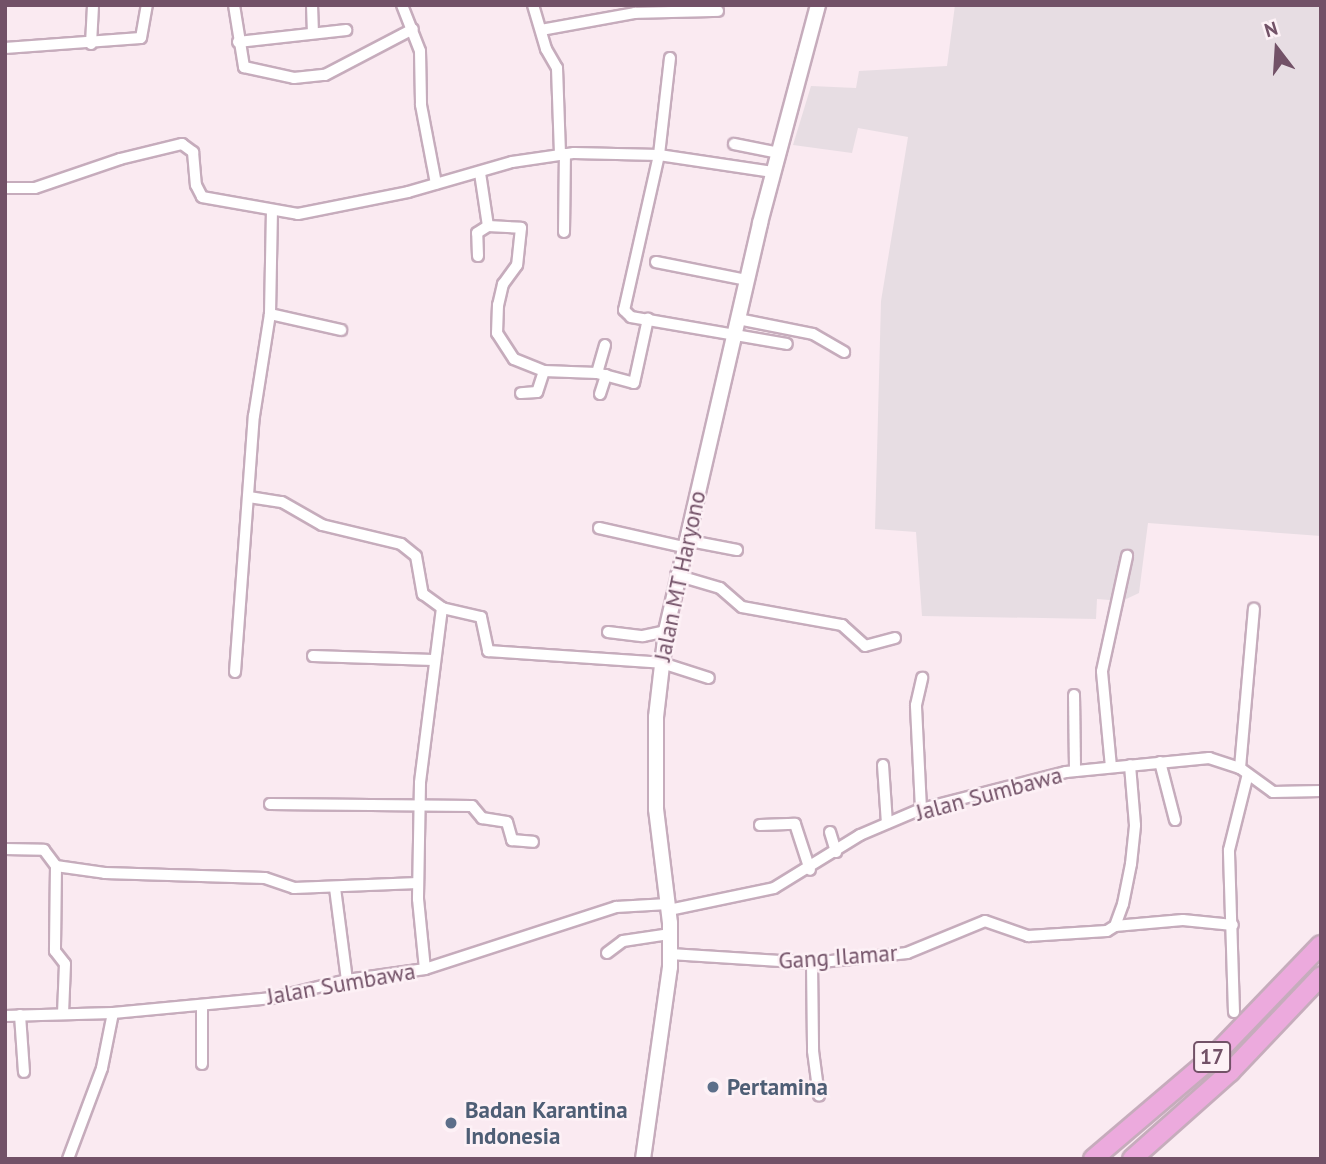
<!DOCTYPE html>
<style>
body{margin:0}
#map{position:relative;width:1326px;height:1164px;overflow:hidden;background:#faeaf1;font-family:"PT Sans",sans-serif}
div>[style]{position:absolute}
.industrial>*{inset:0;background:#e7dde3}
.roads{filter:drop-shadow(2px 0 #c6acbc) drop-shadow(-2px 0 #c6acbc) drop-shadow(0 2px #c6acbc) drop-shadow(0 -2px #c6acbc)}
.minor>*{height:10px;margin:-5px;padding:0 5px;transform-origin:5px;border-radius:5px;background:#fff}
.secondary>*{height:14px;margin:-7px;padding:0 7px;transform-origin:7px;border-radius:7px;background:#fff}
.motorway>*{height:18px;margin:-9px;padding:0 9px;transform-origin:9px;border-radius:9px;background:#ecaadd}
.dots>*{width:19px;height:19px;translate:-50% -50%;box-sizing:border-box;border:4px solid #fdf1f6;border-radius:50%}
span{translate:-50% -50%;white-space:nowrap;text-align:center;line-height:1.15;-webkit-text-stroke:5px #fdf1f6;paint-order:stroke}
.shield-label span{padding:2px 5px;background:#fdf1f6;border:2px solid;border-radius:5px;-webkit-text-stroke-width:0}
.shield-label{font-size:21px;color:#725167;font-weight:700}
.street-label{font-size:23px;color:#725167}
.service-label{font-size:23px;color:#4e5e75;font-weight:700}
.left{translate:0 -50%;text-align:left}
.frame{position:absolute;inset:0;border:7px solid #725167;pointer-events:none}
.north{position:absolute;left:1242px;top:14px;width:70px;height:70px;-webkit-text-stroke:5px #fdf1f6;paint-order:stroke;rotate:343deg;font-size:19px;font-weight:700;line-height:28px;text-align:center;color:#725167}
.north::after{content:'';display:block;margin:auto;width:24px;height:32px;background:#725167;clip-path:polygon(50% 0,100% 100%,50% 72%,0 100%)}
</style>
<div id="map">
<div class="industrial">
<i style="clip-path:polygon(955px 5px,1321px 5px,1321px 536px,1148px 523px,1139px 593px,1122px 601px,1097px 599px,1096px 619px,922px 616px,916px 532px,875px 529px,881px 301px,908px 137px,858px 128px,852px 153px,793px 145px,811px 86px,856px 88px,859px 71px,947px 66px)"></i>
</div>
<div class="roads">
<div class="minor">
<i style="left:234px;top:5px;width:63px;rotate:80.8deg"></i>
<i style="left:244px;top:67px;width:51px;rotate:12.4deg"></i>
<i style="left:294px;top:78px;width:31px;rotate:-6deg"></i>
<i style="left:325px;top:75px;width:99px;rotate:-27.6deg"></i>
<i style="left:312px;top:5px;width:28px;rotate:88deg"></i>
<i style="left:402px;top:5px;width:49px;rotate:68.6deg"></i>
<i style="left:420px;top:51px;width:54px;rotate:88.9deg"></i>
<i style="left:421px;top:105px;width:80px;rotate:79.2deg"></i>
<i style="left:533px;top:5px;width:46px;rotate:73.5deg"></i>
<i style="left:546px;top:49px;width:22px;rotate:60deg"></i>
<i style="left:557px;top:68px;width:87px;rotate:88deg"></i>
<i style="left:541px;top:30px;width:96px;rotate:-10.3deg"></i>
<i style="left:635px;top:13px;width:83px;rotate:-1.4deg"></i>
<i style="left:238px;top:42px;width:109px;rotate:-6.3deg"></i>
<i style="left:91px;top:44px;width:39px;rotate:-87deg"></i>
<i style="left:5px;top:48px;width:136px;rotate:-4.2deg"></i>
<i style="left:141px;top:38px;width:34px;rotate:-80deg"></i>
<i style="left:670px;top:58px;width:98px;rotate:96.5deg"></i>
<i style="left:659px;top:155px;width:159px;rotate:102.7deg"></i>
<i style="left:624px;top:310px;width:10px;rotate:45deg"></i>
<i style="left:631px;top:317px;width:158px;rotate:9.8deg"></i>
<i style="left:734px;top:144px;width:46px;rotate:11.3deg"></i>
<i style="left:5px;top:188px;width:30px"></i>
<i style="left:35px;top:188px;width:90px;rotate:-18.8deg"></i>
<i style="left:120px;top:159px;width:64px;rotate:-13.6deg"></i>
<i style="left:182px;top:144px;width:14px;rotate:36deg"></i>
<i style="left:193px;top:152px;width:33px;rotate:85deg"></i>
<i style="left:196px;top:185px;width:13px;rotate:63deg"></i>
<i style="left:202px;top:197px;width:97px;rotate:10deg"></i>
<i style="left:298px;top:214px;width:112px;rotate:-11.3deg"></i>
<i style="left:408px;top:192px;width:108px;rotate:-16.1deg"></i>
<i style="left:512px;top:162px;width:63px;rotate:-8.3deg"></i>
<i style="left:574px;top:153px;width:85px;rotate:1.3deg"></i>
<i style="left:659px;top:155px;width:115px;rotate:8.5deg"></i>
<i style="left:488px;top:226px;width:33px;rotate:3deg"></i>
<i style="left:521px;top:228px;width:37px;rotate:96deg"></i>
<i style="left:517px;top:265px;width:24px;rotate:126deg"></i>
<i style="left:503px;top:284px;width:22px;rotate:103deg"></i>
<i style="left:498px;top:305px;width:28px;rotate:92deg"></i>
<i style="left:497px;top:333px;width:31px;rotate:57deg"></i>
<i style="left:514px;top:359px;width:32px;rotate:22deg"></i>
<i style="left:544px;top:371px;width:22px;rotate:108deg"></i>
<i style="left:537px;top:392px;width:16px;rotate:176deg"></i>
<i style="left:564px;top:232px;width:78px;rotate:-89.3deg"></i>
<i style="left:478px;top:256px;width:23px;rotate:-92deg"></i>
<i style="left:477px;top:233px;width:13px;rotate:-32deg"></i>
<i style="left:488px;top:226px;width:54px;rotate:-98.6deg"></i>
<i style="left:656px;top:262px;width:93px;rotate:11.2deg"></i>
<i style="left:270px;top:314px;width:73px;rotate:12.7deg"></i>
<i style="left:738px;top:319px;width:76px;rotate:11.3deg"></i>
<i style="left:813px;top:334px;width:36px;rotate:30deg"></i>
<i style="left:544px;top:371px;width:53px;rotate:2.2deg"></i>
<i style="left:597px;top:373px;width:38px;rotate:15deg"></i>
<i style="left:634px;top:383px;width:66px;rotate:-77.7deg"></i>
<i style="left:597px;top:373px;width:29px;rotate:-74deg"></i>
<i style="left:600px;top:394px;width:20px;rotate:-72deg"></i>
<i style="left:249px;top:497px;width:33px;rotate:9deg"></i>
<i style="left:282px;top:502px;width:46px;rotate:29.9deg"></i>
<i style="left:322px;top:525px;width:81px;rotate:13.5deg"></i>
<i style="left:401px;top:544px;width:19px;rotate:39deg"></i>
<i style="left:416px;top:556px;width:39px;rotate:80deg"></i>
<i style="left:423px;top:594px;width:24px;rotate:36deg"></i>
<i style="left:442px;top:608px;width:176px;rotate:97.2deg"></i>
<i style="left:420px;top:783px;width:116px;rotate:91deg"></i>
<i style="left:418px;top:899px;width:70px;rotate:84.3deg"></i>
<i style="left:599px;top:528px;width:86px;rotate:12.7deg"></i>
<i style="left:685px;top:540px;width:53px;rotate:10.9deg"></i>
<i style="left:676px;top:575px;width:46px;rotate:16.5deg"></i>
<i style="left:720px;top:588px;width:29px;rotate:41deg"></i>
<i style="left:742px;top:607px;width:102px;rotate:10.2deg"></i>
<i style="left:842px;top:625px;width:31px;rotate:42deg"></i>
<i style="left:865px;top:646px;width:31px;rotate:-15deg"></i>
<i style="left:442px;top:608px;width:40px;rotate:13deg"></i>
<i style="left:481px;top:617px;width:35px;rotate:78deg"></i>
<i style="left:488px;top:651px;width:174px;rotate:3.9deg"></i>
<i style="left:662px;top:663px;width:49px;rotate:17.7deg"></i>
<i style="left:608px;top:632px;width:35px;rotate:7deg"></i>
<i style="left:643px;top:636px;width:24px;rotate:-12deg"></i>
<i style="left:313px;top:656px;width:120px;rotate:1.9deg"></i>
<i style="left:235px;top:672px;width:257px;rotate:-85.8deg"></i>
<i style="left:254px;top:416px;width:103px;rotate:-81.1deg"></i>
<i style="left:270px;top:314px;width:103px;rotate:-88.9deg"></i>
<i style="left:1074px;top:695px;width:76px;rotate:89.2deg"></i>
<i style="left:1160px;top:762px;width:60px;rotate:75.5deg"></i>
<i style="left:883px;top:765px;width:58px;rotate:86.1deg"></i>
<i style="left:1111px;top:767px;width:96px;rotate:-95.4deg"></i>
<i style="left:1102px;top:671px;width:118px;rotate:-77.7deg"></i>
<i style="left:1240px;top:768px;width:160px;rotate:-85deg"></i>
<i style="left:270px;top:804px;width:202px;rotate:0.6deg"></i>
<i style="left:472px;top:806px;width:16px;rotate:50deg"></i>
<i style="left:482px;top:818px;width:25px;rotate:9deg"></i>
<i style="left:507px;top:822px;width:19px;rotate:74deg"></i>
<i style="left:512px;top:840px;width:21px;rotate:5deg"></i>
<i style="left:921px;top:809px;width:104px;rotate:-92.8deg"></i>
<i style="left:916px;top:705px;width:28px;rotate:-77deg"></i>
<i style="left:760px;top:825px;width:35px;rotate:-2deg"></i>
<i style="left:795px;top:824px;width:48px;rotate:71.9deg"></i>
<i style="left:830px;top:832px;width:21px;rotate:73deg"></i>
<i style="left:5px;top:849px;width:39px;rotate:1deg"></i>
<i style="left:44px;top:850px;width:20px;rotate:53deg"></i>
<i style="left:56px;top:866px;width:49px;rotate:8.1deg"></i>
<i style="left:105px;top:873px;width:160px;rotate:1.8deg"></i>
<i style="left:265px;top:878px;width:31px;rotate:19deg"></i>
<i style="left:294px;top:888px;width:124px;rotate:-2.3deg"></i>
<i style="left:56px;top:866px;width:85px;rotate:90.7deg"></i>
<i style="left:55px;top:951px;width:16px;rotate:52deg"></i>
<i style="left:65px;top:964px;width:49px;rotate:92.3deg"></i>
<i style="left:335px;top:888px;width:93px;rotate:82.6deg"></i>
<i style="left:669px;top:910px;width:107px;rotate:-11.8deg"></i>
<i style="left:774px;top:888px;width:101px;rotate:-31.6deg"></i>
<i style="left:860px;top:835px;width:66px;rotate:-23.1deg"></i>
<i style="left:921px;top:809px;width:150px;rotate:-14.3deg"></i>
<i style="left:1066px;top:772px;width:144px;rotate:-5.6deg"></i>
<i style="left:1209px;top:758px;width:33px;rotate:18deg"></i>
<i style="left:1240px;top:768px;width:41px;rotate:36deg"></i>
<i style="left:1273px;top:792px;width:48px;rotate:-1.2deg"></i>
<i style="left:1115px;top:926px;width:68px;rotate:-5deg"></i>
<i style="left:1183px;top:920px;width:50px;rotate:5.7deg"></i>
<i style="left:607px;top:953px;width:20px;rotate:-37deg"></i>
<i style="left:623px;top:941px;width:48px;rotate:-8.5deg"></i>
<i style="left:670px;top:954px;width:142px;rotate:3.6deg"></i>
<i style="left:812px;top:963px;width:96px;rotate:-6deg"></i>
<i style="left:907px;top:953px;width:84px;rotate:-22.3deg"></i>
<i style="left:985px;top:921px;width:46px;rotate:19.2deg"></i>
<i style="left:1028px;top:936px;width:79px;rotate:-3.6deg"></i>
<i style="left:1107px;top:931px;width:9px;rotate:-32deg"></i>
<i style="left:1115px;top:926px;width:23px;rotate:-70deg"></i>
<i style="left:1123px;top:904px;width:41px;rotate:-78.7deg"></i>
<i style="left:1131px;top:864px;width:39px;rotate:-84deg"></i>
<i style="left:1135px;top:825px;width:60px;rotate:-94.8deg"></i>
<i style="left:812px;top:963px;width:88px;rotate:89.3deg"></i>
<i style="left:813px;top:1051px;width:45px;rotate:82.4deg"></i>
<i style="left:1234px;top:1012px;width:162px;rotate:-91.8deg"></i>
<i style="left:1229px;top:850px;width:78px;rotate:-76deg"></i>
<i style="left:20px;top:1015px;width:57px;rotate:86deg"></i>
<i style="left:5px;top:1016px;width:108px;rotate:-1.6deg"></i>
<i style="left:113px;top:1013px;width:160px;rotate:-5.4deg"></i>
<i style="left:272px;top:998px;width:77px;rotate:-13.5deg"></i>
<i style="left:347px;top:980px;width:79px;rotate:-8deg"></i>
<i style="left:425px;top:969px;width:201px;rotate:-18deg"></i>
<i style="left:616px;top:907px;width:52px;rotate:-3.3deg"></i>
<i style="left:202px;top:1064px;width:58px;rotate:-90deg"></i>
<i style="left:68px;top:1159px;width:97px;rotate:-69.5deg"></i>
<i style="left:102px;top:1068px;width:56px;rotate:-78.7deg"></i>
</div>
<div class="secondary">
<i style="left:643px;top:1159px;width:194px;rotate:-82deg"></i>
<i style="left:670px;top:967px;width:44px;rotate:-90deg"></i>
<i style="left:670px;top:923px;width:115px;rotate:-97deg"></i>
<i style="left:656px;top:809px;width:92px;rotate:-90deg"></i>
<i style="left:656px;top:717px;width:87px;rotate:-83.4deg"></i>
<i style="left:666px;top:631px;width:419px;rotate:-77deg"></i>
<i style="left:760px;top:223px;width:226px;rotate:-75.1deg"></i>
</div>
<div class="motorway">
<i style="left:1093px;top:1159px;width:159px;rotate:-40.4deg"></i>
<i style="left:1214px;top:1056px;width:154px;rotate:-46.1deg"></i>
<i style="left:1132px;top:1159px;width:131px;rotate:-41.6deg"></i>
<i style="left:1230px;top:1072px;width:132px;rotate:-46.5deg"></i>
</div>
</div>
<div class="dots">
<i style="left:713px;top:1087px;background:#5c6f8a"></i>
<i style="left:451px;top:1123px;background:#5c6f8a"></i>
</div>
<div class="shield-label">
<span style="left:1212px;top:1057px">17</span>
</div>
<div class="street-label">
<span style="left:680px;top:576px;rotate:-78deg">Jalan MT Haryono</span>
<span style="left:989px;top:794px;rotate:-15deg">Jalan Sumbawa</span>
<span style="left:838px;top:957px;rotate:-4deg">Gang Ilamar</span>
<span style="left:341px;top:984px;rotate:-10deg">Jalan Sumbawa</span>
</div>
<div class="service-label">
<span class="left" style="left:727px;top:1087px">Pertamina</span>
<span class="left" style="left:465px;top:1123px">Badan Karantina<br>Indonesia</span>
</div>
<div class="frame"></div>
<div class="north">N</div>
</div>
